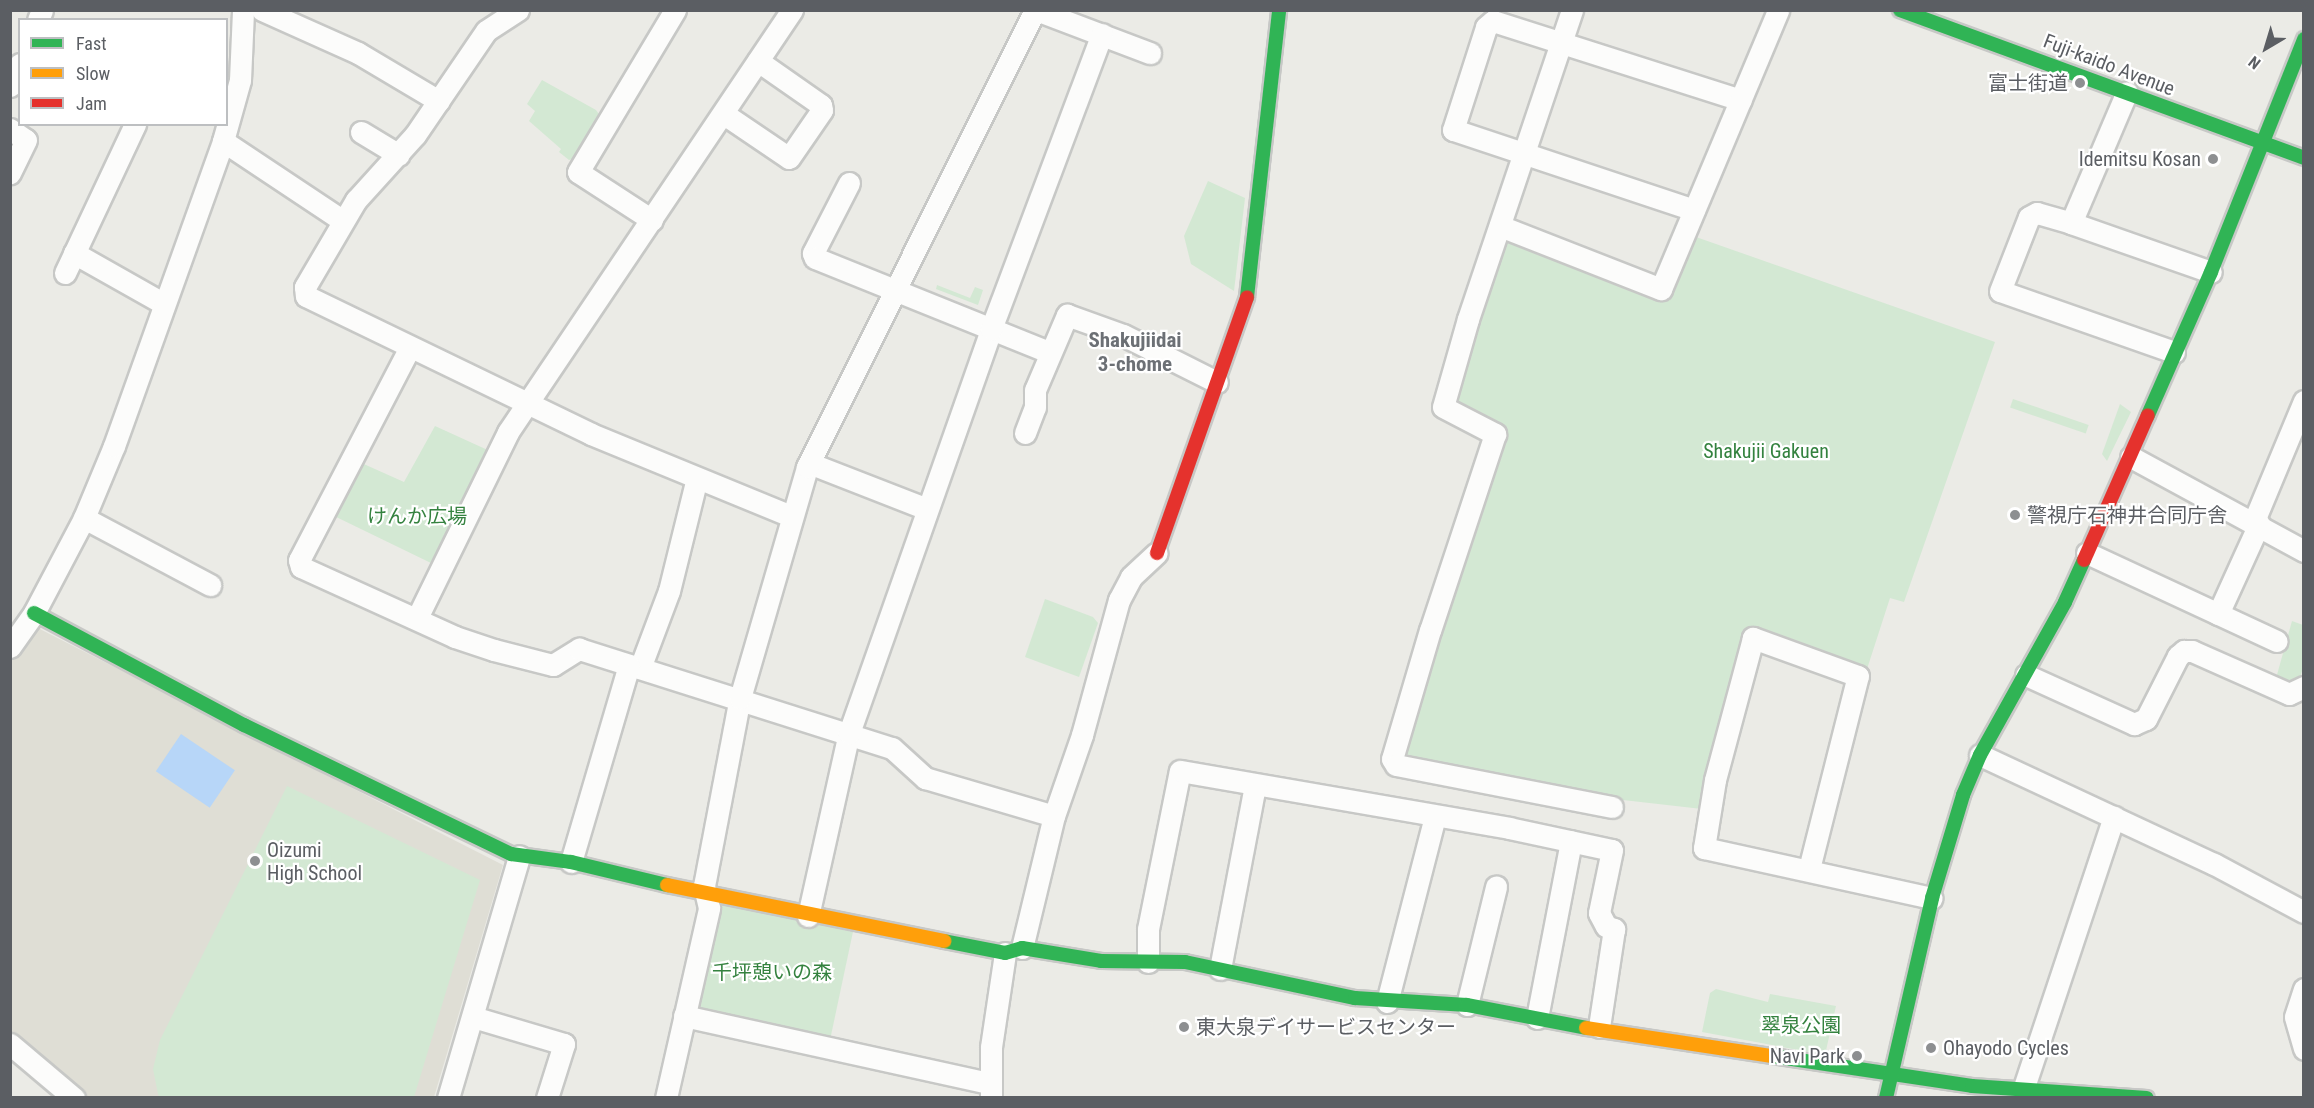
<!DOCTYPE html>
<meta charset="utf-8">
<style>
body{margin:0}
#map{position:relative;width:2314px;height:1108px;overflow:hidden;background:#ebebe6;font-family:"Roboto Condensed","Noto Sans JP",sans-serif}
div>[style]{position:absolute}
.education>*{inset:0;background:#dfded5}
.green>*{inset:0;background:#d3e8d3;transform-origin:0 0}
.water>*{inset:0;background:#b7d6f8;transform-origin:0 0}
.roads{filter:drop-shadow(2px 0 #c7c8c6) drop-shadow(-2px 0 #c7c8c6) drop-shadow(0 2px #c7c8c6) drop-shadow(0 -2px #c7c8c6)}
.street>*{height:21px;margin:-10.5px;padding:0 10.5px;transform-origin:10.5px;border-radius:10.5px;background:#fcfcfb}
.fast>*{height:14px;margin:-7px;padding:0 7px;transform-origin:7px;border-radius:7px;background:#30b455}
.slow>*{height:14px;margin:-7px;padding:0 7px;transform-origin:7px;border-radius:7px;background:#ff9f0a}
.jam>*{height:14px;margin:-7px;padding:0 7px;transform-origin:7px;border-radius:7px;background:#e5322d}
.dots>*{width:16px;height:16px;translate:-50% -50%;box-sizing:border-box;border:3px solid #fff;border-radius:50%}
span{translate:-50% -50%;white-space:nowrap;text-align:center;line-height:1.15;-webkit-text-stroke:4.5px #fff;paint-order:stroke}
.street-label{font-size:20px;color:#5b5e63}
.poi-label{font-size:20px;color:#5b5e63}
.right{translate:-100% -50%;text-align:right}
.left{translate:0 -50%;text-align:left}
.park-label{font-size:20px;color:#34823f}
.neighbourhood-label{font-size:21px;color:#6c7075;font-weight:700}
.frame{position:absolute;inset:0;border:12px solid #5b5e63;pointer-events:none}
.legend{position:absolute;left:18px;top:18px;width:210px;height:108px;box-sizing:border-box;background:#fff;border:2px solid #bdbfc1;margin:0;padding:8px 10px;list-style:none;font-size:18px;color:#5b5e63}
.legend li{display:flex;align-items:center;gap:12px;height:30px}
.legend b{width:30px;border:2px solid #bdbfc1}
.north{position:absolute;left:2236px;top:18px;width:60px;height:60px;-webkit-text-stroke:4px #fff;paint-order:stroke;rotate:218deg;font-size:16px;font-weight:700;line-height:24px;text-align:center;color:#5b5e63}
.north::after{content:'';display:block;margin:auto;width:21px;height:27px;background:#5b5e63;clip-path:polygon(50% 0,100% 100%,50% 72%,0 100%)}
</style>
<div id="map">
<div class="education">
<i style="clip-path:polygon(32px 625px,503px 865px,434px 1097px,84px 1097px,11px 1034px,11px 659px)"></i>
</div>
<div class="green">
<i style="clip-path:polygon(542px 80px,596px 110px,601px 117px,578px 157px,569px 160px,559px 152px,561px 149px,529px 121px,535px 111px,527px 104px)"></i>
<i style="clip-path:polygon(1208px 181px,1245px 198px,1234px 291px,1191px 264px,1184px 236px)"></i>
<i style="clip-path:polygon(1505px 235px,1670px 299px,1696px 237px,1995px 342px,1904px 602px,1890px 598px,1867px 669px,1745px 629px,1702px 809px,1623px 800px,1409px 760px,1402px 750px,1450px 589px,1506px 426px,1452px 403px)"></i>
<i style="clip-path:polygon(937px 285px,970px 298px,975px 287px,983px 290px,978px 305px,936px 289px)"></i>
<i style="left:2013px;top:399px;width:80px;height:9px;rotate:19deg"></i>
<i style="clip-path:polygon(2120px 404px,2131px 412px,2107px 461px,2102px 454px)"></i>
<i style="clip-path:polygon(435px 426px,492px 452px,433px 564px,330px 514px,357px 461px,404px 482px)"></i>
<i style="clip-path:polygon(1045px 599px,1093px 617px,1098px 623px,1079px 677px,1025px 657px)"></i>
<i style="clip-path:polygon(2292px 621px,2303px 625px,2303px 668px,2298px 684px,2275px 682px)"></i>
<i style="clip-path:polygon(287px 786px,480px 880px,414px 1097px,160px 1098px,158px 1094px,153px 1069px,160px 1040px)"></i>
<i style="left:716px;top:903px;width:140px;height:112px;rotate:12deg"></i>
<i style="clip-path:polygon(1716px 989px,1768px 1002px,1770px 994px,1836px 1006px,1825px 1055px,1702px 1032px,1710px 993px)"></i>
</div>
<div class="water">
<i style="left:181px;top:734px;width:65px;height:45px;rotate:34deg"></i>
</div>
<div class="roads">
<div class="street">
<i style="left:262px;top:10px;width:105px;rotate:24.1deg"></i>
<i style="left:358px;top:53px;width:94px;rotate:30.7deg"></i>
<i style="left:518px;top:10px;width:38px;rotate:147deg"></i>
<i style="left:486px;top:31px;width:126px;rotate:124.3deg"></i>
<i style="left:415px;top:135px;width:88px;rotate:132.2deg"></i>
<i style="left:356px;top:200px;width:101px;rotate:120.4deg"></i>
<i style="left:305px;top:287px;width:9px;rotate:84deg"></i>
<i style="left:306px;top:296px;width:317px;rotate:25.8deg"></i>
<i style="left:591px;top:434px;width:216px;rotate:22.3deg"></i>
<i style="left:1036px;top:10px;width:122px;rotate:20.7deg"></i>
<i style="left:1572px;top:10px;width:326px;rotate:108.6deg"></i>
<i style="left:1468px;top:319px;width:91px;rotate:105.9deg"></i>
<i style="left:1443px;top:407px;width:59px;rotate:27.4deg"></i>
<i style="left:1495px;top:434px;width:206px;rotate:108.3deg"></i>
<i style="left:1430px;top:630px;width:134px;rotate:106.4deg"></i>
<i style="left:1392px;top:759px;width:7px;rotate:56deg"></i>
<i style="left:1396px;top:765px;width:220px;rotate:11deg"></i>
<i style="left:38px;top:20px;width:11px;rotate:-68deg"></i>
<i style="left:10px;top:86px;width:24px;rotate:-66deg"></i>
<i style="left:724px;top:114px;width:78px;rotate:34.1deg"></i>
<i style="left:789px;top:158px;width:58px;rotate:-55.5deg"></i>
<i style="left:822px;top:110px;width:5px;rotate:-101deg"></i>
<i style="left:821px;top:105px;width:77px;rotate:-145.1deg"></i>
<i style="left:10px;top:129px;width:19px;rotate:35deg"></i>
<i style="left:26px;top:140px;width:37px;rotate:116deg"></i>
<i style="left:361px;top:132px;width:44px;rotate:31.2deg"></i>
<i style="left:223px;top:141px;width:143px;rotate:33.6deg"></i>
<i style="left:849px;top:183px;width:79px;rotate:117.2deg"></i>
<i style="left:813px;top:253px;width:5px;rotate:68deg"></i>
<i style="left:815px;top:258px;width:252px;rotate:21.9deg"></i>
<i style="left:1694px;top:210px;width:254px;rotate:-161.6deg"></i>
<i style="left:1453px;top:130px;width:108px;rotate:-72.2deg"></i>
<i style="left:1486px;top:27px;width:9px;rotate:-41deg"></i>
<i style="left:1493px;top:21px;width:260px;rotate:17.7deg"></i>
<i style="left:652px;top:220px;width:88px;rotate:-147deg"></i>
<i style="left:578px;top:172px;width:189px;rotate:-59.1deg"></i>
<i style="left:2071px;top:223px;width:142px;rotate:-66.9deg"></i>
<i style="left:1500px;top:226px;width:173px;rotate:21.4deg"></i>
<i style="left:1661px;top:289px;width:303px;rotate:-67.2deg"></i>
<i style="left:74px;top:253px;width:103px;rotate:29.5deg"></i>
<i style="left:65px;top:273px;width:165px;rotate:-64.8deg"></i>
<i style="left:409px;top:349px;width:238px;rotate:117.5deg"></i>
<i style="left:299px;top:560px;width:7px;rotate:74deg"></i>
<i style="left:301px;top:567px;width:169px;rotate:24.4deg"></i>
<i style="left:455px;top:637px;width:41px;rotate:18.4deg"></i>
<i style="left:494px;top:650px;width:61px;rotate:14.3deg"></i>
<i style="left:553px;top:665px;width:31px;rotate:-32deg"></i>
<i style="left:579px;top:649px;width:328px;rotate:17.6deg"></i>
<i style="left:892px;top:748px;width:45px;rotate:42.3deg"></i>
<i style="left:925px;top:778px;width:134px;rotate:16.4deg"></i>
<i style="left:2174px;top:352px;width:184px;rotate:-160.7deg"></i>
<i style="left:2000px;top:291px;width:79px;rotate:-68.6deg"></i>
<i style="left:2029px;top:217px;width:9px;rotate:-27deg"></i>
<i style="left:2037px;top:213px;width:35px;rotate:16deg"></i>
<i style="left:2071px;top:223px;width:148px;rotate:19.3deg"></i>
<i style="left:1025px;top:433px;width:28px;rotate:-69deg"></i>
<i style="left:1035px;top:407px;width:17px;rotate:-90deg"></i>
<i style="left:1035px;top:390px;width:82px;rotate:-66.9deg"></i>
<i style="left:1067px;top:315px;width:59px;rotate:19.7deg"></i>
<i style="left:1123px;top:335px;width:105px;rotate:26.6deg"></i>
<i style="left:2131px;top:457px;width:197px;rotate:28.5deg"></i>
<i style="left:809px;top:463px;width:127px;rotate:21.3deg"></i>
<i style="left:84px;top:518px;width:143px;rotate:28deg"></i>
<i style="left:2254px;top:521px;width:130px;rotate:-67.4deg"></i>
<i style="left:2087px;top:553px;width:209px;rotate:24.9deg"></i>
<i style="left:2218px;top:614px;width:99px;rotate:-65.5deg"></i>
<i style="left:417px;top:618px;width:207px;rotate:-63.9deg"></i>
<i style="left:508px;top:432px;width:509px;rotate:-56.06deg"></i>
<i style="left:10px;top:647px;width:42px;rotate:-54.8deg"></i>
<i style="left:34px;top:613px;width:107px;rotate:-62.2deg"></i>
<i style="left:84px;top:518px;width:78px;rotate:-67.4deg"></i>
<i style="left:114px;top:446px;width:324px;rotate:-70.3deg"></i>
<i style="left:223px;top:141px;width:63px;rotate:-74.4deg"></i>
<i style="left:240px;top:80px;width:70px;rotate:-87.5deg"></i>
<i style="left:640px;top:668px;width:82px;rotate:-69.4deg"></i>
<i style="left:669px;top:591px;width:116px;rotate:-76.1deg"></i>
<i style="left:2026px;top:675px;width:119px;rotate:24.4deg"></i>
<i style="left:2134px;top:724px;width:13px;rotate:-23deg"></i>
<i style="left:2146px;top:719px;width:71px;rotate:-63.1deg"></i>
<i style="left:2178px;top:656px;width:8px;rotate:-40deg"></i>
<i style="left:2184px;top:651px;width:8px"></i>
<i style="left:2192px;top:651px;width:106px;rotate:23.9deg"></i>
<i style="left:2289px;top:694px;width:17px;rotate:-25deg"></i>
<i style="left:1980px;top:755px;width:258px;rotate:25deg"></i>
<i style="left:2214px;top:864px;width:102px;rotate:28.1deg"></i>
<i style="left:571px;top:862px;width:205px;rotate:-73.6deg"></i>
<i style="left:1809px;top:869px;width:199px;rotate:-75.8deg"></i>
<i style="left:1858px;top:676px;width:112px;rotate:-160.1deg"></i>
<i style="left:1753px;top:638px;width:147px;rotate:105deg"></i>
<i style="left:1715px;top:780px;width:69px;rotate:99.2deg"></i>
<i style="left:1704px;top:848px;width:233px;rotate:12.4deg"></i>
<i style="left:808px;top:916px;width:188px;rotate:-77.4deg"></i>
<i style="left:849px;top:733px;width:428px;rotate:-70.6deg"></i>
<i style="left:991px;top:329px;width:315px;rotate:-69.4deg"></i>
<i style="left:1022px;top:948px;width:136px;rotate:-76.4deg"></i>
<i style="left:1054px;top:816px;width:86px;rotate:-70.9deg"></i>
<i style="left:1082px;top:735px;width:140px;rotate:-74.7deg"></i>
<i style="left:1119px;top:600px;width:26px;rotate:-62deg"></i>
<i style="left:1131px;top:577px;width:35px;rotate:-43deg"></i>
<i style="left:1148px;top:962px;width:33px;rotate:-90deg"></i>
<i style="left:1148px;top:929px;width:161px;rotate:-78.6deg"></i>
<i style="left:1180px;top:771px;width:334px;rotate:9.8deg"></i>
<i style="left:1509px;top:828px;width:105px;rotate:12.1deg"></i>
<i style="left:1612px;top:850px;width:64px;rotate:101.7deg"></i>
<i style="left:1599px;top:913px;width:15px;rotate:62deg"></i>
<i style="left:1606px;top:926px;width:9px;rotate:21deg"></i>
<i style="left:1614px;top:929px;width:99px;rotate:98.7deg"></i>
<i style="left:1220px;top:969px;width:187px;rotate:-79.2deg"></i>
<i style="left:2304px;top:989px;width:29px;rotate:108deg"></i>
<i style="left:2295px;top:1017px;width:33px;rotate:74deg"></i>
<i style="left:1387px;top:1002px;width:192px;rotate:-75.5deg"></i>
<i style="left:1467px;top:1005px;width:122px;rotate:-76.2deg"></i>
<i style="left:684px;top:1016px;width:313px;rotate:12.4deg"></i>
<i style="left:473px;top:1017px;width:95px;rotate:16.5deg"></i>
<i style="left:564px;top:1044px;width:57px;rotate:107.5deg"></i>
<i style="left:1537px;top:1018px;width:180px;rotate:-79.1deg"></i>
<i style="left:10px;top:1044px;width:84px;rotate:40.2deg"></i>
<i style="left:2023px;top:1090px;width:288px;rotate:-71.6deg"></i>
<i style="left:991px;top:1095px;width:48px;rotate:-90deg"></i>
<i style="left:991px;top:1047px;width:95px;rotate:-81.5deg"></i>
<i style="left:448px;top:1098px;width:252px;rotate:-73.6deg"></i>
<i style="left:666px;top:1098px;width:195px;rotate:-77.2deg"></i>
<i style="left:709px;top:908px;width:23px;rotate:-103deg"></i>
<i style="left:704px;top:886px;width:191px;rotate:-79.2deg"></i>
<i style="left:740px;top:698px;width:241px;rotate:-73.8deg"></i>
<i style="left:807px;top:467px;width:511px;rotate:-63.49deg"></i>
</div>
<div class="fast">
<i style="left:1900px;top:10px;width:430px;rotate:20.1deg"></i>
<i style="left:1247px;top:297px;width:289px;rotate:-83.6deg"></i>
<i style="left:2148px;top:415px;width:156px;rotate:-66.2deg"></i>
<i style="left:2211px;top:272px;width:251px;rotate:-68.2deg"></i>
<i style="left:34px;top:613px;width:238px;rotate:28.1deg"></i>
<i style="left:244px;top:725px;width:297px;rotate:25.8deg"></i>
<i style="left:511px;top:854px;width:61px;rotate:7.6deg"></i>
<i style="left:571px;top:862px;width:99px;rotate:13.5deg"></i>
<i style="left:944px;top:941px;width:62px;rotate:11.1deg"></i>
<i style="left:1005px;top:953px;width:18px;rotate:-16deg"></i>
<i style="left:1022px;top:948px;width:80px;rotate:9.3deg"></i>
<i style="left:1101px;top:961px;width:84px;rotate:0.7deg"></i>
<i style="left:1185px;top:962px;width:174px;rotate:12deg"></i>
<i style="left:1355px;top:998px;width:112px;rotate:3.6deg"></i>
<i style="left:1467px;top:1005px;width:121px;rotate:10.9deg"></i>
<i style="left:1772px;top:1056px;width:202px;rotate:8.5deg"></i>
<i style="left:1972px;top:1086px;width:175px;rotate:3.9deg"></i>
<i style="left:1886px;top:1098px;width:205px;rotate:-77deg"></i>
<i style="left:1932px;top:898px;width:108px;rotate:-73.2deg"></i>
<i style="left:1963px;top:795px;width:43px;rotate:-67deg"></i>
<i style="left:1980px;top:755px;width:175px;rotate:-60.9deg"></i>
<i style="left:2065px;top:602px;width:46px;rotate:-65.7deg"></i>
</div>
<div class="slow">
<i style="left:667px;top:885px;width:283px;rotate:11.4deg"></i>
<i style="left:1586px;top:1028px;width:188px;rotate:8.6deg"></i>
</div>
<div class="jam">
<i style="left:1157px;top:553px;width:271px;rotate:-70.6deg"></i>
<i style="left:2084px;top:560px;width:158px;rotate:-66.2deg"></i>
</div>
</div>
<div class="dots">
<i style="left:2080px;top:83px;background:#8d8f91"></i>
<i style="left:2213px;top:159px;background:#8d8f91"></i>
<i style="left:2015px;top:515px;background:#8d8f91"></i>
<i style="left:255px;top:861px;background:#8d8f91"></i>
<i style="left:1184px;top:1027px;background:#8d8f91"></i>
<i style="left:1931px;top:1048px;background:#8d8f91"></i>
<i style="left:1857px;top:1056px;background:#8d8f91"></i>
</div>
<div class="street-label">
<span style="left:2109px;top:65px;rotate:21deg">Fuji-kaido Avenue</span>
</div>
<div class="poi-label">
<span class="right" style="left:2068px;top:83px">富士街道</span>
<span class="right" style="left:2201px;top:159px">Idemitsu Kosan</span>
<span class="left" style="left:2027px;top:515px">警視庁石神井合同庁舎</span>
<span class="left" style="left:267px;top:862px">Oizumi<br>High School</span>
<span class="left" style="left:1196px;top:1027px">東大泉デイサービスセンター</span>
<span class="left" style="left:1943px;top:1048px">Ohayodo Cycles</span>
<span class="right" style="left:1845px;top:1056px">Navi Park</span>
</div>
<div class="park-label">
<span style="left:1766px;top:451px">Shakujii Gakuen</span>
<span style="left:417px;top:516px">けんか広場</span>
<span style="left:772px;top:972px">千坪憩いの森</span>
<span style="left:1801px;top:1025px">翠泉公園</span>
</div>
<div class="neighbourhood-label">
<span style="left:1135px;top:352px">Shakujiidai<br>3-chome</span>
</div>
<div class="frame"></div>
<ul class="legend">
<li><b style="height:8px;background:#30b455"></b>Fast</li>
<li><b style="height:8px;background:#ff9f0a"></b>Slow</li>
<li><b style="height:8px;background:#e5322d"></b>Jam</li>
</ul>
<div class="north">N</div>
</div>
